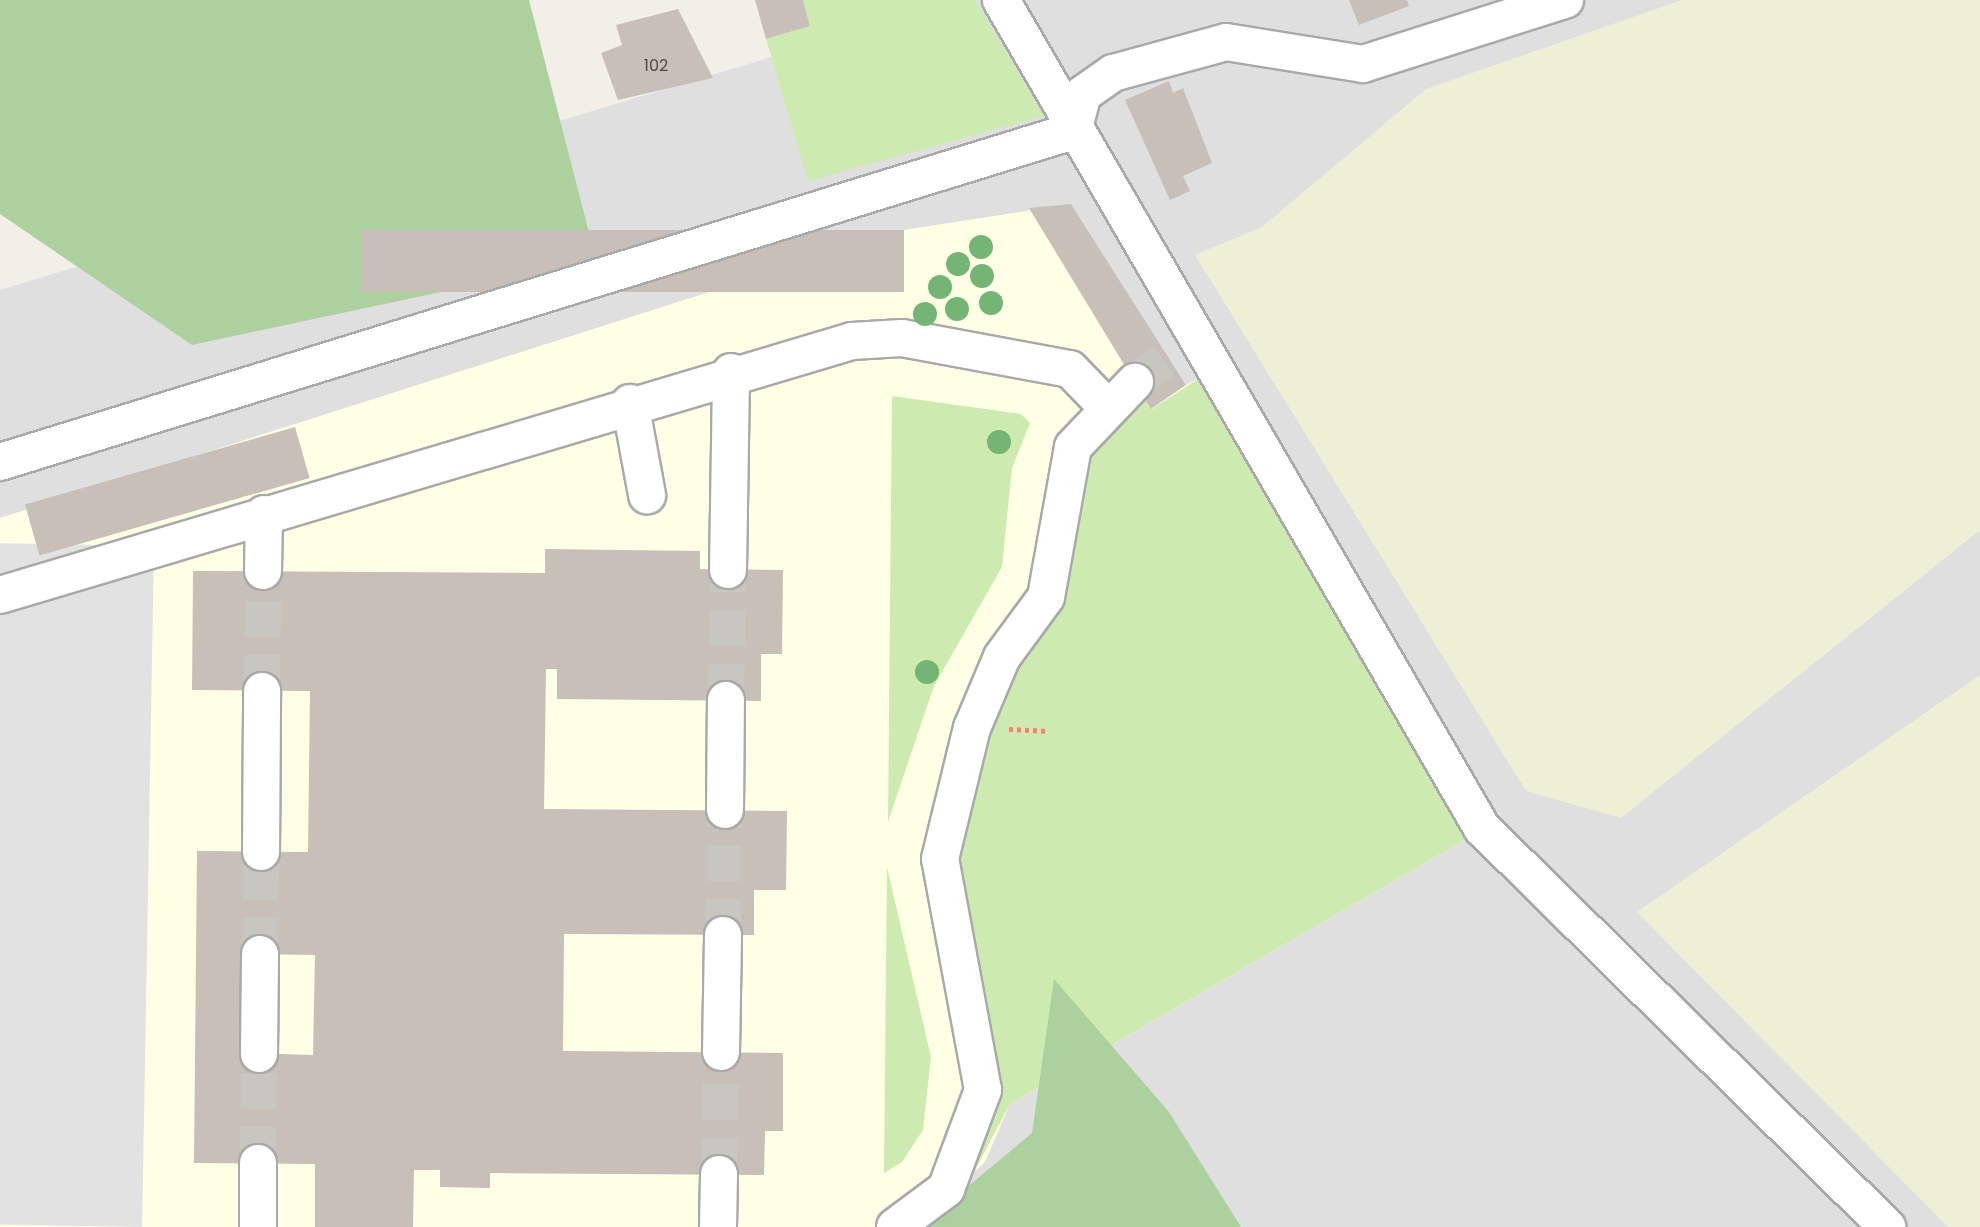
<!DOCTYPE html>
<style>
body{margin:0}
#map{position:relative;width:1980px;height:1227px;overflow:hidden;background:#f2efe9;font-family:Poppins,sans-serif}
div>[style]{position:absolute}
.residential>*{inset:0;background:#e0dfdf}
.education>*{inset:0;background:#ffffe5}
.farmland>*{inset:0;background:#eef0d5}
.grass>*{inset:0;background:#cdebb0}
.forest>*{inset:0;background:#add19e}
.parking>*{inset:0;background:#e2e2e2;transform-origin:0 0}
.building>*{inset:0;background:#c7bfb8;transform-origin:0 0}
.minor-tunnel>*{height:36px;margin-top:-18px;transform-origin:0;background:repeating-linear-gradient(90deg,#c8c6c1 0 36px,transparent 0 54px)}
.path>*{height:5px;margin-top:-2.5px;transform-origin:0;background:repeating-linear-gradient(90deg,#fa8072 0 4px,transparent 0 8px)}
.roads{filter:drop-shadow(2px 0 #a9a9a9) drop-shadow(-2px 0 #a9a9a9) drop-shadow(0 2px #a9a9a9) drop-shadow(0 -2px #a9a9a9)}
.minor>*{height:36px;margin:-18px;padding:0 18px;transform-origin:18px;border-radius:18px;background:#fff}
.trees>*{width:24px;height:24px;margin:-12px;border-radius:50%;background:#74b475}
span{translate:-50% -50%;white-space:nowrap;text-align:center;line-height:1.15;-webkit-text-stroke:6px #fff;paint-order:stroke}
.number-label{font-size:16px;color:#4b4948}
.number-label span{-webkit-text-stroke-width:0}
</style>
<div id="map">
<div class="residential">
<i style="clip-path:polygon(834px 0,1980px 0,1980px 1227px,0 1227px,0 290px,844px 35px)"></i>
</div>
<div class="education">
<i style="clip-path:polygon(1071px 204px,1186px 385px,1201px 377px,1475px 834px,1010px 1104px,985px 1162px,913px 1227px,0 1227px,0 518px,904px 230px)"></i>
</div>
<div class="farmland">
<i style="clip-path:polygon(1682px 0,1980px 0,1980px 530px,1621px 818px,1526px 791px,1195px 255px,1262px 227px,1426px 89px)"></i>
<i style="clip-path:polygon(1980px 675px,1980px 1227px,1948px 1227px,1637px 912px)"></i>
</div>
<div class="grass">
<i style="clip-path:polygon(803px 0,975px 0,1044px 116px,808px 181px,766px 39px,810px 26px)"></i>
<i style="clip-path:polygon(1201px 377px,1475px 834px,1010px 1104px,974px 1172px,996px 1096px,957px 866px,975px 766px,1084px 464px,1144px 397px,1152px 409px)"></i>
<i style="clip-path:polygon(892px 396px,1021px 414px,1030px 423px,1012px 468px,1002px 567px,934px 686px,888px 822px)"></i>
<i style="clip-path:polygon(887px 867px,931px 1057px,923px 1130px,902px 1162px,884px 1173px)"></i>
</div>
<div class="forest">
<i style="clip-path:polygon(0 0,529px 0,592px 244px,502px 279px,192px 345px,0 214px)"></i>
<i style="clip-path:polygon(1054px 979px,1169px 1112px,1241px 1227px,919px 1227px,1032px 1133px)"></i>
</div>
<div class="parking">
<i style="left:154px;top:546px;width:681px;height:159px;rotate:91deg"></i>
</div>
<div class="building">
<i style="clip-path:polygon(755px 0,803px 0,810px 26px,766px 39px)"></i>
<i style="clip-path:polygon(1349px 0,1407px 0,1409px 6px,1359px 25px)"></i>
<i style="clip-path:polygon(678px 9px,713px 78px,618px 100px,601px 53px,622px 45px,616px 25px)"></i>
<i style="clip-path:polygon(1169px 81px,1173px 93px,1183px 88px,1212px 163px,1183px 176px,1190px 191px,1170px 200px,1125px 100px)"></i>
<i style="clip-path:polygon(1071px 204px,1186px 385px,1151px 409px,1029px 208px)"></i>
<i style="left:904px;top:230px;width:62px;height:543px;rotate:90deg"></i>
<i style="left:295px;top:427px;width:53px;height:281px;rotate:74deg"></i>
<i style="clip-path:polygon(evenodd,545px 549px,700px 551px,700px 569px,783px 570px,782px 654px,761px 654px,761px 701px,557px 699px,557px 669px,546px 669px,544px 809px,787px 811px,786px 890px,754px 890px,754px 935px,564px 934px,563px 1051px,783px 1053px,783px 1131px,765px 1131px,764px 1175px,490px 1173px,490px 1188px,440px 1187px,440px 1170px,414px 1170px,413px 1227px,315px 1227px,315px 1164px,194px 1163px,197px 851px,308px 852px,310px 691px,192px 690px,193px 571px,545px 573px,545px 549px,247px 954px,315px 955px,313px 1055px,245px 1053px,247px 954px)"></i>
</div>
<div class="minor-tunnel">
<i style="left:1135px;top:382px;width:41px;rotate:-37.1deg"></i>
<i style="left:262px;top:691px;width:120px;rotate:-89.5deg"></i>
<i style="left:726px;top:700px;width:130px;rotate:-89.1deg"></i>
<i style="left:723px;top:935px;width:125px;rotate:-89.1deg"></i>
<i style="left:260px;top:954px;width:102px;rotate:-89.4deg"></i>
<i style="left:258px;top:1163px;width:109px;rotate:-89.5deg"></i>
<i style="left:719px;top:1174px;width:122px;rotate:-89.1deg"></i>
</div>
<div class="path">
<i style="left:1009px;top:729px;width:39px;rotate:3deg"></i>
</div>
<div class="roads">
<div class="minor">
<i style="left:1001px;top:0;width:958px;rotate:59.85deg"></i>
<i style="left:1482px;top:828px;width:569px;rotate:44.57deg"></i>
<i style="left:630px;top:403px;width:94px;rotate:79.5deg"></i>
<i style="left:0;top:462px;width:1123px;rotate:-17.14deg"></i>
<i style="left:1073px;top:131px;width:38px;rotate:-75deg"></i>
<i style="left:1083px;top:94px;width:37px;rotate:-35deg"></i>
<i style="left:1113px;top:73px;width:117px;rotate:-15.3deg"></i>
<i style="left:1226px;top:42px;width:139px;rotate:9.1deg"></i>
<i style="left:1363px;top:64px;width:212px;rotate:-17.6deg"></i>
<i style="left:728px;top:570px;width:198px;rotate:-89.1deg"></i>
<i style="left:263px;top:571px;width:57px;rotate:-89deg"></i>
<i style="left:0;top:595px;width:889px;rotate:-16.6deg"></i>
<i style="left:852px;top:341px;width:50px;rotate:-3.4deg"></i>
<i style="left:902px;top:338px;width:171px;rotate:10.5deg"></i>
<i style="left:1070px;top:369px;width:52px;rotate:45.8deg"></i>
<i style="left:725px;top:810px;width:110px;rotate:-89.5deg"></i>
<i style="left:261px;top:852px;width:161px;rotate:-89.6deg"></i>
<i style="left:721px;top:1052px;width:117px;rotate:-89deg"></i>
<i style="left:259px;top:1054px;width:100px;rotate:-89.4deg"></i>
<i style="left:258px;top:1227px;width:64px;rotate:-90deg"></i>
<i style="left:718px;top:1227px;width:53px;rotate:-88.9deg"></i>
<i style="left:895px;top:1227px;width:64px;rotate:-36.7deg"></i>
<i style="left:946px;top:1189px;width:106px;rotate:-69.5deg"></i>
<i style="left:983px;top:1090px;width:235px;rotate:-100.5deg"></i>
<i style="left:940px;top:859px;width:135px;rotate:-76.3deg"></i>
<i style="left:972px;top:728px;width:77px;rotate:-67.1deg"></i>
<i style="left:1002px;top:657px;width:74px;rotate:-53.7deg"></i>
<i style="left:1046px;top:597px;width:152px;rotate:-79.8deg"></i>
<i style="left:1073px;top:447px;width:90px;rotate:-46.4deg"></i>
</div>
</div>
<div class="trees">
<i style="left:981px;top:247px"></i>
<i style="left:958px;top:264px"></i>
<i style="left:982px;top:276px"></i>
<i style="left:940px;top:287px"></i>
<i style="left:991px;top:303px"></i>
<i style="left:957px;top:309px"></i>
<i style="left:925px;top:314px"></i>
<i style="left:999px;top:442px"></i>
<i style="left:927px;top:672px"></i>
</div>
<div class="number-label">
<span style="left:656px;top:66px">102</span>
</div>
</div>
